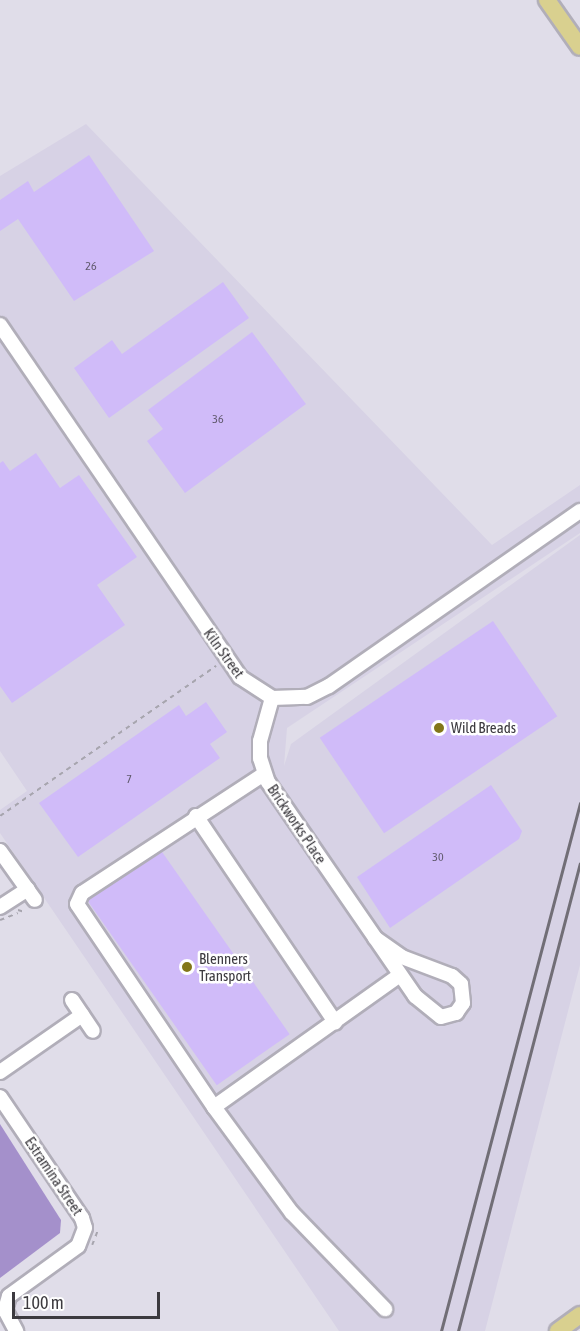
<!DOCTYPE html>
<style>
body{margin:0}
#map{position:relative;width:580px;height:1331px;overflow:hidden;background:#e0dde9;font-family:"Asap Condensed",sans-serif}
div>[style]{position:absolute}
.built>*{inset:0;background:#d7d2e5}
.forest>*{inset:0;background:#a490cb}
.building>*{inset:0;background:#d0bbf9;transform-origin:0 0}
.path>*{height:1.5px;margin-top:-0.75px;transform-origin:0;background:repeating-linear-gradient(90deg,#a7a5ae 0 4.5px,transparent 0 9px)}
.roads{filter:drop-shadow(2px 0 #b1aeb9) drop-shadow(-2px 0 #b1aeb9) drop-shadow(0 2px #b1aeb9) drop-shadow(0 -2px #b1aeb9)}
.minor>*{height:14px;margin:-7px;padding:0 7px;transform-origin:7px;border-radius:7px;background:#fff}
.major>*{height:16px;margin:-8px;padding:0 8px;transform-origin:8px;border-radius:8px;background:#d9d08f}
.rail>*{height:3px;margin:-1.5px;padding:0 1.5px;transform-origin:1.5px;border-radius:1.5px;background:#716e76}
.dots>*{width:16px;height:16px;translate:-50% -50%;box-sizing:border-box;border:3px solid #fff;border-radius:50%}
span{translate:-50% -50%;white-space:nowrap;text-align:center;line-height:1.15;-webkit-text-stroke:5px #fff;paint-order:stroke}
.number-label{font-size:12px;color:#615a6e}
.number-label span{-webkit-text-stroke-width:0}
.street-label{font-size:15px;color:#3c3a3f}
.poi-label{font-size:15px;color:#3c3a3f}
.left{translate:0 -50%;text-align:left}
.scale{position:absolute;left:12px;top:1292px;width:148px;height:27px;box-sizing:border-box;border:3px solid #3c3a3f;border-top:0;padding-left:8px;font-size:18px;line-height:21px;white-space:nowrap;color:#3c3a3f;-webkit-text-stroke:4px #fff;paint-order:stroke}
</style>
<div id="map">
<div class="built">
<i style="clip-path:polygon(86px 124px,492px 545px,580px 485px,580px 533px,287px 728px,284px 766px,291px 744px,580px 535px,580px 965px,485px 1331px,339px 1331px,0 833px,0 810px,27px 791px,0 751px,0 176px)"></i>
</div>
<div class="forest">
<i style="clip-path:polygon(0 1124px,61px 1220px,60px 1233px,0 1278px)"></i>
</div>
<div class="building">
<i style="clip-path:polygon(89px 155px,154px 251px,74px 301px,18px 219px,0 231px,0 200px,28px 181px,34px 192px)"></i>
<i style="clip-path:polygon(223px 282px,249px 318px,109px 418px,74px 368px,112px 340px,122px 354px)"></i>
<i style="clip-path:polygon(252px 332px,306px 404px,185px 493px,147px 441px,163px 429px,148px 410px)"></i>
<i style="clip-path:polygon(36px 453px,60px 488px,79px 475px,137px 557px,97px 585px,125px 625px,12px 703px,0 686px,0 463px,3px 461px,10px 471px)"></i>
<i style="left:493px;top:621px;width:115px;height:209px;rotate:56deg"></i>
<i style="clip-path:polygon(206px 702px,227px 732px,210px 744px,220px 758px,78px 857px,39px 803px,179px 705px,186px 716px)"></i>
<i style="clip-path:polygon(491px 785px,522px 831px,519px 839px,390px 928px,357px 877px)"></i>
<i style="left:160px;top:849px;width:226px;height:89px;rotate:55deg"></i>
</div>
<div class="path">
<i style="left:0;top:816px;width:263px;rotate:-34.8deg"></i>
<i style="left:18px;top:910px;width:7px;rotate:16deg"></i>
<i style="left:0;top:920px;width:19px;rotate:-21deg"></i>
<i style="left:92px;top:1245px;width:14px;rotate:-69deg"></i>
</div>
<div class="roads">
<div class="minor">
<i style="left:0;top:325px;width:426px;rotate:55.7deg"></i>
<i style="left:240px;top:677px;width:38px;rotate:33deg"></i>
<i style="left:272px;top:698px;width:35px;rotate:-2deg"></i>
<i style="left:307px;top:697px;width:25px;rotate:-27deg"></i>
<i style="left:329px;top:686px;width:306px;rotate:-34.9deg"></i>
<i style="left:272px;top:698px;width:45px;rotate:105.6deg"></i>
<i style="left:260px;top:741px;width:17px;rotate:90deg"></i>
<i style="left:260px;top:758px;width:25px;rotate:72deg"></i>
<i style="left:268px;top:782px;width:260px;rotate:55.5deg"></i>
<i style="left:415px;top:996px;width:33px;rotate:39deg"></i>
<i style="left:441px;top:1017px;width:16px;rotate:-15deg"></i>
<i style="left:456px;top:1013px;width:12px;rotate:-55deg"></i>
<i style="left:463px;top:1003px;width:19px;rotate:-96deg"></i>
<i style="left:461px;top:984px;width:12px;rotate:-138deg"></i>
<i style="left:452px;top:976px;width:53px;rotate:-159.2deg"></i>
<i style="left:402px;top:957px;width:33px;rotate:-145deg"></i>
<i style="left:264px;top:774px;width:217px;rotate:146.8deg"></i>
<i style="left:82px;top:893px;width:12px;rotate:114deg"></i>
<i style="left:77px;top:904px;width:245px;rotate:56deg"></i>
<i style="left:214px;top:1107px;width:132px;rotate:53.7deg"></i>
<i style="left:292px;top:1213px;width:134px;rotate:45.9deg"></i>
<i style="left:196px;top:816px;width:249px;rotate:56deg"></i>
<i style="left:0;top:851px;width:60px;rotate:54.5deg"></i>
<i style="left:0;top:907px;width:33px;rotate:-33deg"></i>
<i style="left:72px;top:1000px;width:37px;rotate:56deg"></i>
<i style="left:0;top:1072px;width:100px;rotate:-34.8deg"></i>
<i style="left:0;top:1097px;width:146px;rotate:55.9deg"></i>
<i style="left:82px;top:1218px;width:10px;rotate:73deg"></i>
<i style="left:85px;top:1228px;width:19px;rotate:111deg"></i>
<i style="left:78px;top:1246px;width:85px;rotate:144.1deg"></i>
<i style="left:9px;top:1296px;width:15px;rotate:106deg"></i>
<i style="left:5px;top:1310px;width:24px;rotate:62deg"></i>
<i style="left:214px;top:1107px;width:228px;rotate:-35.4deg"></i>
</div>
<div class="major">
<i style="left:547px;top:0;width:57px;rotate:54.9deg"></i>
<i style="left:558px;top:1331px;width:27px;rotate:-36deg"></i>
</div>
</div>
<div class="rail">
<i style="left:441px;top:1331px;width:546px;rotate:-75.25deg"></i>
<i style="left:458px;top:1331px;width:483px;rotate:-75.4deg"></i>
</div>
<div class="dots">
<i style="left:439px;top:728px;background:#837619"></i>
<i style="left:187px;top:967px;background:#837619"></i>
</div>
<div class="number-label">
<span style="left:91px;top:267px">26</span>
<span style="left:218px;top:420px">36</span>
<span style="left:129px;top:780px">7</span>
<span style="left:438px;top:858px">30</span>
</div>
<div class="street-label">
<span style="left:224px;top:653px;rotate:54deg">Kiln Street</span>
<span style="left:297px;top:824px;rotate:56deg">Brickworks Place</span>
<span style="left:54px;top:1176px;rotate:56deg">Estramina Street</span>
</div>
<div class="poi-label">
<span class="left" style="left:451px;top:728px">Wild Breads</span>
<span class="left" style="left:199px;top:967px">Blenners<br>Transport</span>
</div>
<div class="scale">100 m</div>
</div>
